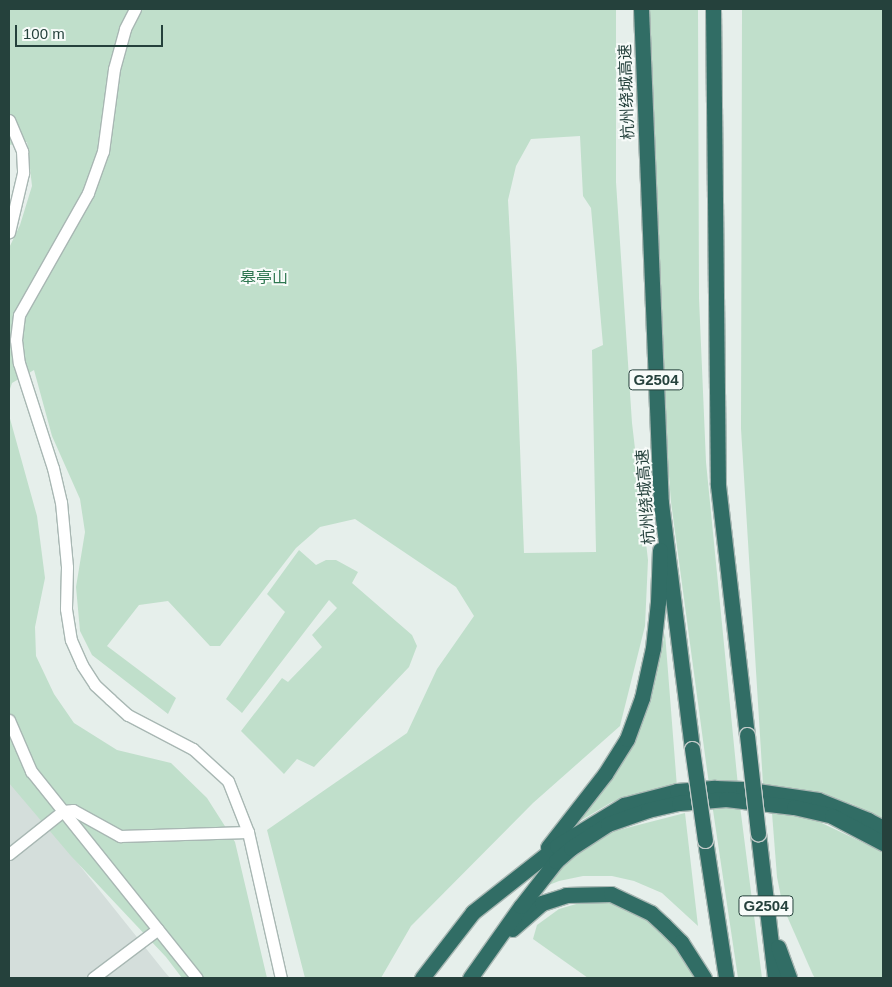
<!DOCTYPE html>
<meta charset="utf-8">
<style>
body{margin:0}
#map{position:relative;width:892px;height:987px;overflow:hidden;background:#e6efeb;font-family:Helvetica,"Noto Sans SC",sans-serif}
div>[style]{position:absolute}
.built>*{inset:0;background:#d4dedb}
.green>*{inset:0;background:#c0dfcb}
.roads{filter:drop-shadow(1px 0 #a8b7b3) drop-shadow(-1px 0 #a8b7b3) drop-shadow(0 1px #a8b7b3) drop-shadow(0 -1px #a8b7b3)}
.minor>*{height:11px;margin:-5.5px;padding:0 5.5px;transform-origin:5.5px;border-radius:5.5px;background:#fff}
.highway>*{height:15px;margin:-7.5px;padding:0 7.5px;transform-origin:7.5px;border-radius:7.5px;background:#316d65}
.bridges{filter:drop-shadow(1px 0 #c2cac8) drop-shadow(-1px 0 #c2cac8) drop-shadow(0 1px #c2cac8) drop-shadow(0 -1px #c2cac8)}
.highway-bridge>*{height:15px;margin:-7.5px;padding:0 7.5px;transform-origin:7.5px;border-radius:7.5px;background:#316d65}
span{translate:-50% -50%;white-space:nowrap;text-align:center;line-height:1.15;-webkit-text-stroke:4px #f7fbf9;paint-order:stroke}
.shield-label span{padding:1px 4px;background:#f7fbf9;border:1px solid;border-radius:4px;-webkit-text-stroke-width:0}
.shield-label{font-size:15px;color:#25413c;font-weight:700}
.street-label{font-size:16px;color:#25413c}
.park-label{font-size:16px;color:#2f7751}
.frame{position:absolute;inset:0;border:10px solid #25413c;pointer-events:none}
.scale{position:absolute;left:15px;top:25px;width:148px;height:22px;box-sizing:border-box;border:2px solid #25413c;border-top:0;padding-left:6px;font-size:15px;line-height:18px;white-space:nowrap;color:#25413c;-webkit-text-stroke:4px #f7fbf9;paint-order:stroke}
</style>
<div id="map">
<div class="built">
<i style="clip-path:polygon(9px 777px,164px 971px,170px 978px,9px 978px)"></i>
</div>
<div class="green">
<i style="clip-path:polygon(evenodd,9px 9px,616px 9px,616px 182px,632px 423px,648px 560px,645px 626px,620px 726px,533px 803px,411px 926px,381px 978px,305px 978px,267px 830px,407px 733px,437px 669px,474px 616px,456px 587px,355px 519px,320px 527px,296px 548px,220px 646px,210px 646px,168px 601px,139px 605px,107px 646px,176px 698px,168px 714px,92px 655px,80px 631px,76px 587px,85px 532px,80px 499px,52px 436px,34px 370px,12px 383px,9px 392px,9px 248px,20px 225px,32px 186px,27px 142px,9px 145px,9px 9px,580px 136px,583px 196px,591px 208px,603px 345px,592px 350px,596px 552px,524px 553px,517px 369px,508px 200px,516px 166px,531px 139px,580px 136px)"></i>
<i style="clip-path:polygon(647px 9px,698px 9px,699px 298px,706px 462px,740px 806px,762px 978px,738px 978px,707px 770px,671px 502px,658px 333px)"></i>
<i style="clip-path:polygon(742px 9px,883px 9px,883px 820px,852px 804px,763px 784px,741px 429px)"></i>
<i style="clip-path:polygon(9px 415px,37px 516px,45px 578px,35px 627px,36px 656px,54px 694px,74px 723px,117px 750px,171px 763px,207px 798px,235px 842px,267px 978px,182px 978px,166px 957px,71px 856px,9px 783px)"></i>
<i style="clip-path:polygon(299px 550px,316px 565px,326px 560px,336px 560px,358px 572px,352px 583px,412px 635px,417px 646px,409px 667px,314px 767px,297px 759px,284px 774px,241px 731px,282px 678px,288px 682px,322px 647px,312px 635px,337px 608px,329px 600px,242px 713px,226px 699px,285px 612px,267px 594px)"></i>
<i style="clip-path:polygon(665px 633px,677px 787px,646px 791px,612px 802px,580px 821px,614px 775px,631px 743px,650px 700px)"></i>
<i style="clip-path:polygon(685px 813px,698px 926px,662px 893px,634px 881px,612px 876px,583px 876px,559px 881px,544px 887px,565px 862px,611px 832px)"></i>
<i style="clip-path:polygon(772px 813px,809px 817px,883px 852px,883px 978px,815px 978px,813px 975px,783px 907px,777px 877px)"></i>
<i style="clip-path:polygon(590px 900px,616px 902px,654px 923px,674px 942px,696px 978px,588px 978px,533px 939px,537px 925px,559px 909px)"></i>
</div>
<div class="roads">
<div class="minor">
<i style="left:135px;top:9px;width:22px;rotate:117deg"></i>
<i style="left:125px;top:29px;width:41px;rotate:105.4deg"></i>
<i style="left:114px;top:69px;width:83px;rotate:97.6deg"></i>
<i style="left:103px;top:151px;width:45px;rotate:109.7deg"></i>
<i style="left:88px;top:193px;width:140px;rotate:119.5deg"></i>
<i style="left:19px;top:315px;width:25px;rotate:97deg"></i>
<i style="left:16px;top:340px;width:23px;rotate:83deg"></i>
<i style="left:19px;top:363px;width:110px;rotate:72.1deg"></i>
<i style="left:53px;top:468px;width:35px;rotate:77deg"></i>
<i style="left:61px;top:502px;width:65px;rotate:84.7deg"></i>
<i style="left:67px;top:567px;width:42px;rotate:91.4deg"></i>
<i style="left:66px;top:609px;width:31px;rotate:81deg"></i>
<i style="left:71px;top:640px;width:27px;rotate:66deg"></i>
<i style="left:82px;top:665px;width:24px;rotate:57deg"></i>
<i style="left:95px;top:685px;width:21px;rotate:43deg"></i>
<i style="left:110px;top:699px;width:24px;rotate:42deg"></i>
<i style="left:128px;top:715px;width:73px;rotate:27.6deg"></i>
<i style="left:193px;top:749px;width:47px;rotate:42.4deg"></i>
<i style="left:228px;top:781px;width:55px;rotate:68.6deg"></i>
<i style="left:248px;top:832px;width:150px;rotate:77.3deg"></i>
<i style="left:9px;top:120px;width:34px;rotate:67deg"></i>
<i style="left:22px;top:151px;width:22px;rotate:87deg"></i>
<i style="left:23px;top:173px;width:61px;rotate:103.3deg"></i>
<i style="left:9px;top:720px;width:56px;rotate:66.7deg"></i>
<i style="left:31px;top:771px;width:265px;rotate:51.3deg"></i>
<i style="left:9px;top:854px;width:69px;rotate:-38.5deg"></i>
<i style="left:63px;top:811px;width:10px;rotate:-6deg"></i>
<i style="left:73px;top:810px;width:54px;rotate:29deg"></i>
<i style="left:120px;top:836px;width:128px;rotate:-1.8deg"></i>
<i style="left:93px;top:978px;width:81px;rotate:-37deg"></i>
</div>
<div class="highway">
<i style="left:641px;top:9px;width:494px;rotate:87.7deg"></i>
<i style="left:661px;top:503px;width:248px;rotate:82.8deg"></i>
<i style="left:713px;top:9px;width:476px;rotate:89.4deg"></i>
<i style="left:718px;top:485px;width:252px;rotate:83.4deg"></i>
<i style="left:758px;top:833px;width:146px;rotate:83.3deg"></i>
<i style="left:705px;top:840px;width:140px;rotate:81.3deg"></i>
<i style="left:548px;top:847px;width:93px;rotate:-52deg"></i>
<i style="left:605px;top:774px;width:41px;rotate:-57.8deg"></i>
<i style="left:627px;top:739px;width:44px;rotate:-69.9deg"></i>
<i style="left:642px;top:698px;width:51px;rotate:-77.6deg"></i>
<i style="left:653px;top:648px;width:46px;rotate:-83.8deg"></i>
<i style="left:658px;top:602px;width:52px;rotate:-87.8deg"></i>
<i style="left:512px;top:929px;width:40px;rotate:-41deg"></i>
<i style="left:542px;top:903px;width:25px;rotate:-18deg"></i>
<i style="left:566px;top:895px;width:45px;rotate:-1.3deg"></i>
<i style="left:611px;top:894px;width:44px;rotate:25.4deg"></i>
<i style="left:651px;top:913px;width:18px;rotate:43deg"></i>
<i style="left:664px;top:925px;width:24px;rotate:45deg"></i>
<i style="left:681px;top:942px;width:43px;rotate:57.4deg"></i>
<i style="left:778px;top:947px;width:33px;rotate:70deg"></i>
<i style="left:422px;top:978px;width:83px;rotate:-52.3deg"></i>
<i style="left:473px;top:912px;width:107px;rotate:-38.2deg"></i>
<i style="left:557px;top:846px;width:79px;rotate:-31.5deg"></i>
<i style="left:624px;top:805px;width:55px;rotate:-14.8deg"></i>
<i style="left:677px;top:791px;width:38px;rotate:-5deg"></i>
<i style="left:715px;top:788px;width:28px;rotate:2deg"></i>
<i style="left:743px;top:789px;width:76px;rotate:8.3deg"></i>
<i style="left:818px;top:800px;width:54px;rotate:21.8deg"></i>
<i style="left:868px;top:820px;width:17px;rotate:28deg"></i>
<i style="left:470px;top:978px;width:88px;rotate:-54.7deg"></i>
<i style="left:521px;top:906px;width:57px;rotate:-52.1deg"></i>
<i style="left:556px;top:861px;width:20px;rotate:-41deg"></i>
<i style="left:571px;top:848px;width:44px;rotate:-33deg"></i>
<i style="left:608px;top:824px;width:42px;rotate:-19.3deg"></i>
<i style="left:648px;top:810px;width:32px;rotate:-13deg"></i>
<i style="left:679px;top:803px;width:47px;rotate:-4.9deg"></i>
<i style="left:726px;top:799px;width:68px;rotate:6.7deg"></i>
<i style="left:794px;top:807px;width:39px;rotate:13deg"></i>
<i style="left:832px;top:816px;width:58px;rotate:27.9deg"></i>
</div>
</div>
<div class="bridges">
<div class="highway-bridge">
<i style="left:747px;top:735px;width:99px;rotate:83.6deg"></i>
<i style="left:692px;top:749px;width:92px;rotate:81.9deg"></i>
</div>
</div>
<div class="shield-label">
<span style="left:656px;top:380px">G2504</span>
<span style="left:766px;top:906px">G2504</span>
</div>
<div class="street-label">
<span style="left:627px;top:92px;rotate:-92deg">杭州绕城高速</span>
<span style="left:646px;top:497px;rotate:-94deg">杭州绕城高速</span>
</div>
<div class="park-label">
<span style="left:264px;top:278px">皋亭山</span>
</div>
<div class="frame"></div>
<div class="scale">100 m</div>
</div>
